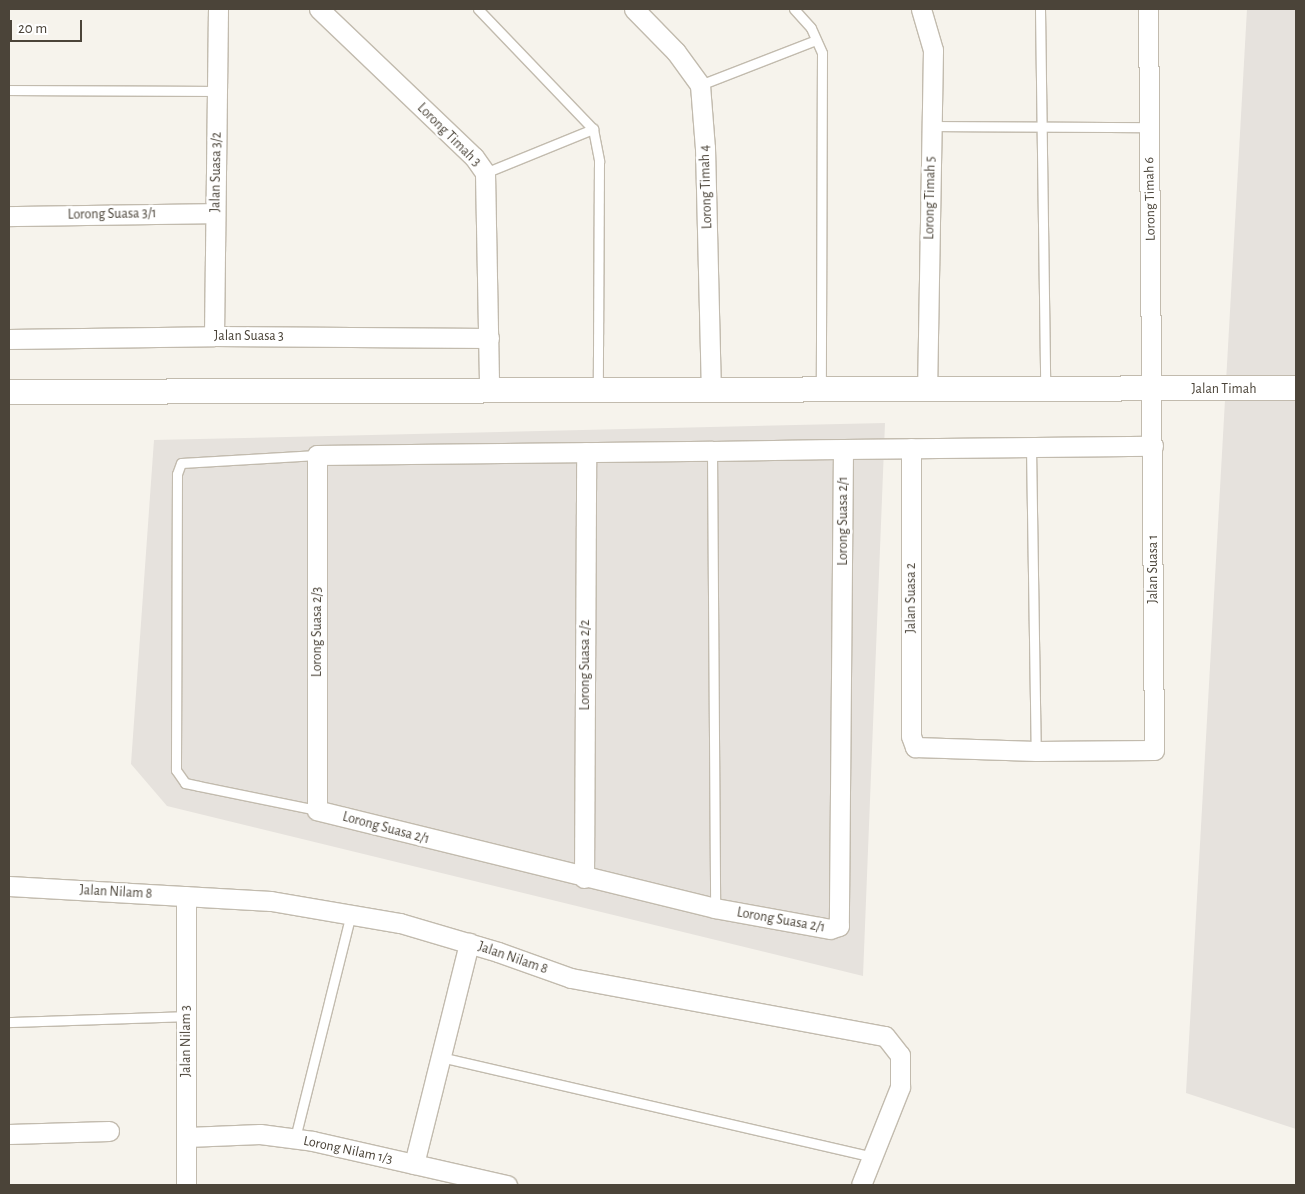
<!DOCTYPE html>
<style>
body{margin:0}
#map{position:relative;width:1305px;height:1194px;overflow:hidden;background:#f6f3ec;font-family:"Alegreya Sans",sans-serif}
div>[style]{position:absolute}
.industrial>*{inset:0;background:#e6e2dd}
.roads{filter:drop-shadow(1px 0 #c2bbae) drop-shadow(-1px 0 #c2bbae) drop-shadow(0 1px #c2bbae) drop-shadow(0 -1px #c2bbae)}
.service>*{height:9px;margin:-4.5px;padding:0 4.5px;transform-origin:4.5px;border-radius:4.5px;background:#fff}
.minor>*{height:19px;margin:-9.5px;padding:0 9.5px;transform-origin:9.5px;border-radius:9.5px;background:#fff}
.tertiary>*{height:24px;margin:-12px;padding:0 12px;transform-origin:12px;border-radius:12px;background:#fff}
span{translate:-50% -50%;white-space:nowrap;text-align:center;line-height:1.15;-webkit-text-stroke:5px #fff;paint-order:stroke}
.street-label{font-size:14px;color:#4b4439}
.frame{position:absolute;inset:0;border:10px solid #4b4439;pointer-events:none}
.scale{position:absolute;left:10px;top:20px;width:72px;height:22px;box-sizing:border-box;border:2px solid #4b4439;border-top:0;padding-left:6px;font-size:15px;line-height:18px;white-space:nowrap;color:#4b4439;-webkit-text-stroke:4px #fff;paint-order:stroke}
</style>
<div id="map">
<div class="industrial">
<i style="clip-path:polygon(1247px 9px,1296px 9px,1296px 1129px,1186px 1093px)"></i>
<i style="clip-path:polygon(885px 423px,863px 976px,167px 806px,131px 764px,154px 440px)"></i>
</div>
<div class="roads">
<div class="service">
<i style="left:478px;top:9px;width:166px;rotate:46.2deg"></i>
<i style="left:593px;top:129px;width:33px;rotate:79deg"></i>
<i style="left:599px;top:161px;width:229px;rotate:90.3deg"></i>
<i style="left:794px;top:9px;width:25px;rotate:48deg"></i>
<i style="left:811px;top:28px;width:27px;rotate:66deg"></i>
<i style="left:822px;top:53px;width:334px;rotate:90.2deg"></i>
<i style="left:1040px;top:9px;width:379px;rotate:89.2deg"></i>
<i style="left:700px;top:85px;width:124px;rotate:-21.2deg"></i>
<i style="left:9px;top:90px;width:208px;rotate:0.3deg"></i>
<i style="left:931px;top:126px;width:218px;rotate:0.3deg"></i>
<i style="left:485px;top:173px;width:117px;rotate:-22.2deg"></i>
<i style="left:1031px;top:447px;width:304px;rotate:89.1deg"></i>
<i style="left:712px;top:451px;width:457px;rotate:89.6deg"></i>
<i style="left:317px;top:455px;width:136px;rotate:176.6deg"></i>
<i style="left:181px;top:463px;width:12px;rotate:110deg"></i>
<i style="left:177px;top:474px;width:296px;rotate:90.2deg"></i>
<i style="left:176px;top:770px;width:16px;rotate:55deg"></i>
<i style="left:185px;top:783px;width:14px;rotate:12deg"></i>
<i style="left:199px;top:786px;width:120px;rotate:11.5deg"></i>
<i style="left:9px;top:1022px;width:177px;rotate:-1.9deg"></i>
<i style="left:440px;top:1057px;width:443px;rotate:13deg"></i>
<i style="left:295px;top:1138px;width:231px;rotate:-76deg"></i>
</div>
<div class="minor">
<i style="left:319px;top:9px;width:214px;rotate:43.7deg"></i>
<i style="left:474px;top:157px;width:19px;rotate:55deg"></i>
<i style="left:485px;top:173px;width:218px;rotate:88.9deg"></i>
<i style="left:634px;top:9px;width:60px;rotate:45.7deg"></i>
<i style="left:676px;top:52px;width:41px;rotate:54deg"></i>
<i style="left:700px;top:85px;width:63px;rotate:85.5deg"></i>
<i style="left:705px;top:148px;width:242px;rotate:88.6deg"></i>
<i style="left:921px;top:9px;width:43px;rotate:73.7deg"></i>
<i style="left:933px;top:50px;width:340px;rotate:91deg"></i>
<i style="left:9px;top:216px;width:206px;rotate:-0.8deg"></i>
<i style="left:214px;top:336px;width:327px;rotate:-89.3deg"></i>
<i style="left:9px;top:339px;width:205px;rotate:-0.8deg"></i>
<i style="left:214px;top:336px;width:275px;rotate:0.4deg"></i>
<i style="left:911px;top:448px;width:288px;rotate:90deg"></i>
<i style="left:911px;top:736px;width:12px;rotate:70deg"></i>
<i style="left:915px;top:747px;width:121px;rotate:1.9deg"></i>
<i style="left:1036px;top:751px;width:118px;rotate:-0.5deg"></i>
<i style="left:1154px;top:750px;width:741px;rotate:-90.46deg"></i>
<i style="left:843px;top:449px;width:477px;rotate:90.5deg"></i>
<i style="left:839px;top:926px;width:9px;rotate:162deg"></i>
<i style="left:830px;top:929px;width:117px;rotate:-169.7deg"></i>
<i style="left:715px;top:908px;width:410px;rotate:-166.2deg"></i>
<i style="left:317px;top:810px;width:355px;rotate:-90deg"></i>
<i style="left:317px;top:455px;width:395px;rotate:-0.6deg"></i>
<i style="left:712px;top:451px;width:131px;rotate:-0.9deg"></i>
<i style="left:843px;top:449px;width:310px;rotate:-0.6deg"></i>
<i style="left:584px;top:878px;width:426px;rotate:-89.7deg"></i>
<i style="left:9px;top:886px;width:262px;rotate:3.3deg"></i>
<i style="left:271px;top:901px;width:131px;rotate:9.7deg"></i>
<i style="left:400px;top:923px;width:102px;rotate:16.5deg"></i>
<i style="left:498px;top:952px;width:77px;rotate:19.6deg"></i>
<i style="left:571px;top:978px;width:319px;rotate:10.5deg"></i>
<i style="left:885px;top:1036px;width:24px;rotate:52deg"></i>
<i style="left:900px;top:1055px;width:32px;rotate:90deg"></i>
<i style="left:900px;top:1087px;width:105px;rotate:111.7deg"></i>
<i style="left:9px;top:1134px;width:100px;rotate:-1.7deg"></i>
<i style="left:187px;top:1137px;width:73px;rotate:-2.4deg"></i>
<i style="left:260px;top:1134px;width:53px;rotate:7.5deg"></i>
<i style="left:313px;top:1141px;width:199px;rotate:12.8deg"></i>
<i style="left:414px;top:1164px;width:228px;rotate:-76deg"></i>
<i style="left:186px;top:1185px;width:289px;rotate:-90deg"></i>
</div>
<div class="tertiary">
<i style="left:9px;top:392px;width:1287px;rotate:-0.18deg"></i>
</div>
</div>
<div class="street-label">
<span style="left:449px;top:135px;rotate:45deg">Lorong Timah 3</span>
<span style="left:216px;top:172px;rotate:-89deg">Jalan Suasa 3/2</span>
<span style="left:706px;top:187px;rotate:-92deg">Lorong Timah 4</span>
<span style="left:930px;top:198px;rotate:-89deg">Lorong Timah 5</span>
<span style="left:1150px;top:199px;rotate:-91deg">Lorong Timah 6</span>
<span style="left:112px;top:214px;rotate:-1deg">Lorong Suasa 3/1</span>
<span style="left:249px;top:336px">Jalan Suasa 3</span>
<span style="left:1224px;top:389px">Jalan Timah</span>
<span style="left:843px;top:521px;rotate:-90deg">Lorong Suasa 2/1</span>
<span style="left:1153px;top:569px;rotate:-90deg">Jalan Suasa 1</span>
<span style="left:911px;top:598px;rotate:-90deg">Jalan Suasa 2</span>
<span style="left:317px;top:632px;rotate:-90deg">Lorong Suasa 2/3</span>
<span style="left:585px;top:665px;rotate:-90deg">Lorong Suasa 2/2</span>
<span style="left:386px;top:828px;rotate:15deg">Lorong Suasa 2/1</span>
<span style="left:116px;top:892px;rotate:3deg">Jalan Nilam 8</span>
<span style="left:781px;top:920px;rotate:10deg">Lorong Suasa 2/1</span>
<span style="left:513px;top:958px;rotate:19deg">Jalan Nilam 8</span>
<span style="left:186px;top:1041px;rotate:-90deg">Jalan Nilam 3</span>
<span style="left:348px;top:1150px;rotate:12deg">Lorong Nilam 1/3</span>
</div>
<div class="frame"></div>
<div class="scale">20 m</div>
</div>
